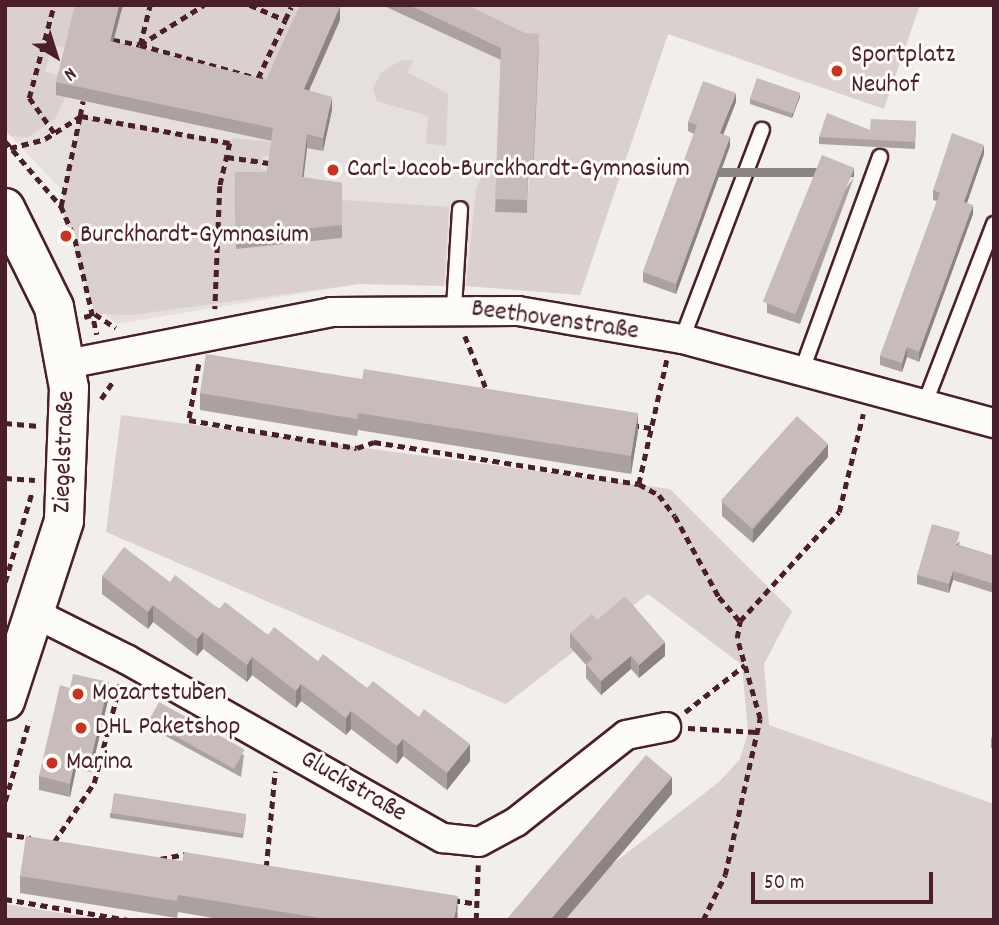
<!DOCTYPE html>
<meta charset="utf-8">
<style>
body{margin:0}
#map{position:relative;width:999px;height:925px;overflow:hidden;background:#f2efeb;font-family:Dekko,sans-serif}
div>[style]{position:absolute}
.built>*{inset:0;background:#e5dfdd}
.green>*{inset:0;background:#d9d0cf}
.path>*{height:4.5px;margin-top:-2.25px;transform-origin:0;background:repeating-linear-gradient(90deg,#4a1f2b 0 7px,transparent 0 12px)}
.roads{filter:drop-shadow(2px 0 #4a1f2b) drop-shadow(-2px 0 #4a1f2b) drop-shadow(0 2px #4a1f2b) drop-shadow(0 -2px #4a1f2b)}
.service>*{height:14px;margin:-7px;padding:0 7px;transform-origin:7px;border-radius:7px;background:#fdfcf7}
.minor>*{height:28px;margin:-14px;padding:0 14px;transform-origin:14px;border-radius:14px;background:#fdfcf7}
.secondary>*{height:38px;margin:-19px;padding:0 19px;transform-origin:19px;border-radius:19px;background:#fdfcf7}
.wall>*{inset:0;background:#aca1a1}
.shaded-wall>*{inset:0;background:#8c8383;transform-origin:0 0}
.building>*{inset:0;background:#c8bbbb;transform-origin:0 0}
.dots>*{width:19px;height:19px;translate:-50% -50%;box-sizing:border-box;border:4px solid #fdfcf7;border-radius:50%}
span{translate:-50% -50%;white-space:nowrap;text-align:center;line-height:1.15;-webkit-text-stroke:6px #fdfcf7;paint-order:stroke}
.poi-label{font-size:26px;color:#4a1f2b}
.left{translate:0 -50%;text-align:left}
.street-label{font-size:26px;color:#4a1f2b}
.frame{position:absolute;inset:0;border:7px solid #4a1f2b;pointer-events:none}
.north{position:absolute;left:21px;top:21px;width:70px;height:70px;-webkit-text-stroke:5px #fdfcf7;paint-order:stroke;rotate:142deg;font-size:19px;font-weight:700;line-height:28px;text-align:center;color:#4a1f2b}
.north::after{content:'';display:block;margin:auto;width:24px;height:32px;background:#4a1f2b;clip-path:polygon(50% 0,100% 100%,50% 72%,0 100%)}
.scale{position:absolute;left:751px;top:872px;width:182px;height:32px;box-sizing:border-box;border:4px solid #4a1f2b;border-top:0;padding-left:9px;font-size:21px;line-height:24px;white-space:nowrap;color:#4a1f2b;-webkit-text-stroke:5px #fdfcf7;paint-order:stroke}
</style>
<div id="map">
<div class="built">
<i style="clip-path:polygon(5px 5px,594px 5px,668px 34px,580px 295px,477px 286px,359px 284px,117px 324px,107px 317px,74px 203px,5px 130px)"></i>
</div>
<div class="green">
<i style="clip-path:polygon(5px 5px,78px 5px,68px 48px,52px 45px,45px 72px,60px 76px,65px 97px,56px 118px,28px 137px,10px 136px,5px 130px)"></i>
<i style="clip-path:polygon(123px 5px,287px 5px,303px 12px,266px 94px,110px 54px)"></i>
<i style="clip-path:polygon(440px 5px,920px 5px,884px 109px,668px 34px,580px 295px,466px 286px,476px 190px,481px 177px,496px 168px,495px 212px,527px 213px,539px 47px)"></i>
<i style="clip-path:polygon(401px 60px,414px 61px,407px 72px,448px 94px,446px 146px,426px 143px,428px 116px,377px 101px,373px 88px,381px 73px)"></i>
<i style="clip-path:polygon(81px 116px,230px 143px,232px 138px,273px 142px,270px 156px,263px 156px,261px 169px,268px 170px,236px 249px,342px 238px,342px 200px,449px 207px,444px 286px,359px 284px,131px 315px,95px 314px,61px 206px)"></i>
<i style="clip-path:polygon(121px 415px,670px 489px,792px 611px,764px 664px,769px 725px,994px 804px,994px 920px,540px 920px,719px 782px,740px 759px,748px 732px,742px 665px,648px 594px,506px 704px,106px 532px)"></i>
<i style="clip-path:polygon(5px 904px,104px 920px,5px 920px)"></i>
</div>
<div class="path">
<i style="left:250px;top:5px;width:38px;rotate:23deg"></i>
<i style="left:285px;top:20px;width:14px;rotate:-65deg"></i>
<i style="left:113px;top:40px;width:27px;rotate:10deg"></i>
<i style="left:140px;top:45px;width:41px;rotate:-76deg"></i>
<i style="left:140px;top:45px;width:132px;rotate:15.8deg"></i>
<i style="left:140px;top:45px;width:75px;rotate:-32deg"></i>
<i style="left:258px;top:78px;width:64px;rotate:-65deg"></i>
<i style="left:80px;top:116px;width:15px;rotate:-79deg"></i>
<i style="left:54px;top:133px;width:43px;rotate:-125.5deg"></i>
<i style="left:29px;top:98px;width:96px;rotate:-75deg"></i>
<i style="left:5px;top:141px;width:86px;rotate:49.3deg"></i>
<i style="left:61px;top:206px;width:36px;rotate:67deg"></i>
<i style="left:75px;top:239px;width:98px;rotate:77deg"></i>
<i style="left:10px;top:148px;width:36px;rotate:-14deg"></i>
<i style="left:45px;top:139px;width:43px;rotate:-32.6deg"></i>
<i style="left:81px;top:116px;width:151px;rotate:10.3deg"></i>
<i style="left:230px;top:143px;width:44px;rotate:103.1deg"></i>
<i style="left:220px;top:186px;width:123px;rotate:92.3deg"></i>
<i style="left:227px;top:157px;width:42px;rotate:8.1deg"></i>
<i style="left:61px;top:206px;width:92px;rotate:-78.1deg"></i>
<i style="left:84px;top:317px;width:11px;rotate:-15deg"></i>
<i style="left:95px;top:314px;width:25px;rotate:34deg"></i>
<i style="left:465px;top:336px;width:61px;rotate:68deg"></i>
<i style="left:667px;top:360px;width:127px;rotate:102.7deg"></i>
<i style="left:639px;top:484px;width:23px;rotate:29deg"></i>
<i style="left:659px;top:495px;width:26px;rotate:53deg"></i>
<i style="left:675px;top:516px;width:92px;rotate:61.5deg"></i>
<i style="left:719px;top:597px;width:32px;rotate:49deg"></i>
<i style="left:199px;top:364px;width:57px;rotate:100.1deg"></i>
<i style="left:189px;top:420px;width:170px;rotate:9.5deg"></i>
<i style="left:357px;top:448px;width:18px;rotate:-19deg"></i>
<i style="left:374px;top:442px;width:268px;rotate:9deg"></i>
<i style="left:101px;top:399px;width:23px;rotate:-56deg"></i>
<i style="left:5px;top:423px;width:34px;rotate:5deg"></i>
<i style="left:632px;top:425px;width:20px;rotate:9deg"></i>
<i style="left:5px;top:478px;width:30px;rotate:4deg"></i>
<i style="left:5px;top:582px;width:94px;rotate:-73.3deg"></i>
<i style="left:685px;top:712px;width:76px;rotate:-38.1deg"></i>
<i style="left:688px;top:728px;width:69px;rotate:3.3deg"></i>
<i style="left:5px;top:801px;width:84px;rotate:-73.3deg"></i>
<i style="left:5px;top:834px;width:26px;rotate:9deg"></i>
<i style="left:54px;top:842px;width:71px;rotate:-55.9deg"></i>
<i style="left:94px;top:783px;width:102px;rotate:-75.3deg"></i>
<i style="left:160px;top:859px;width:26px;rotate:-11deg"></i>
<i style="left:266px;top:868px;width:97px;rotate:-84.7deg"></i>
<i style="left:5px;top:899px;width:125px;rotate:9.7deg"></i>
<i style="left:453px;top:900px;width:24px;rotate:9deg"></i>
<i style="left:476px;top:920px;width:55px;rotate:-87.9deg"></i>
<i style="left:703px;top:920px;width:50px;rotate:-63.9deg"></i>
<i style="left:725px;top:875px;width:160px;rotate:-77.4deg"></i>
<i style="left:760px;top:719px;width:84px;rotate:-105.9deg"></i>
<i style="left:737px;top:638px;width:17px;rotate:-80deg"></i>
<i style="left:740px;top:621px;width:147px;rotate:-47.8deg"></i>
<i style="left:839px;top:512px;width:101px;rotate:-76.2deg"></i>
</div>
<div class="roads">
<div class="service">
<i style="left:454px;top:308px;width:99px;rotate:-86.5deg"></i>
<i style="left:682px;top:339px;width:224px;rotate:-69.1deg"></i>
<i style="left:802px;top:370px;width:227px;rotate:-69.9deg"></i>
<i style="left:925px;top:403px;width:192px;rotate:-68.9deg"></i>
</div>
<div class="minor">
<i style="left:67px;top:364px;width:269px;rotate:-11.1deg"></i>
<i style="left:331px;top:312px;width:187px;rotate:-0.3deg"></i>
<i style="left:518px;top:311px;width:166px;rotate:9.7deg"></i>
<i style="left:682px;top:339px;width:323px;rotate:15.1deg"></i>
<i style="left:34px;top:613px;width:103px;rotate:26.6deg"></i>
<i style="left:126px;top:659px;width:364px;rotate:29.5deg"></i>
<i style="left:443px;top:838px;width:36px;rotate:6deg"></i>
<i style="left:479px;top:842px;width:42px;rotate:-28.4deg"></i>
<i style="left:516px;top:822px;width:140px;rotate:-38.3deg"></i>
<i style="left:626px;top:735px;width:41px;rotate:-11.3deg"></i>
</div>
<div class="secondary">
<i style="left:5px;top:208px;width:110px;rotate:63.7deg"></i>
<i style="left:54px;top:307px;width:82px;rotate:79.5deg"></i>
<i style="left:69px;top:388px;width:133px;rotate:92.2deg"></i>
<i style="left:64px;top:521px;width:189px;rotate:108.1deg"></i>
</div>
</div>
<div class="wall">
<i style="clip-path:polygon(382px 5px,467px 5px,539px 46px,533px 178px,528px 178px,527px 213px,495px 212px,501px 60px)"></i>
<i style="clip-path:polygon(340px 20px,309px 90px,332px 110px,323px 151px,307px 148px,303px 178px,342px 183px,342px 238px,236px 249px,235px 172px,267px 172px,272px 141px,56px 95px,56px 82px,113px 42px,266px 80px)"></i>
<i style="clip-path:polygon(800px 97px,792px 118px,750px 104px,750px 99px)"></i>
<i style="clip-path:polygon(736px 102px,723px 135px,730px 146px,676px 294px,643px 282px,643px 272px,694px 134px,688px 131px,688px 122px)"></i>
<i style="clip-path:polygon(916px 121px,915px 149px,819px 144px,819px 137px,870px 130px)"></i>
<i style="clip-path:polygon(984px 154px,967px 203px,973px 214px,919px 362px,907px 357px,902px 372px,880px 365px,880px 356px,937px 201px,933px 200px,933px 190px)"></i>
<i style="clip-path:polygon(854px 177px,800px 324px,767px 313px,767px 303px)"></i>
<i style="clip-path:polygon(200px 393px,638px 431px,631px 474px,358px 430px,357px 436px,200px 410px)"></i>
<i style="clip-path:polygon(828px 457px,753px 543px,722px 516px,722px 502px)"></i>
<i style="clip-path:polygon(960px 541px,959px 545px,994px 556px,994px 593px,953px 580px,949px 593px,917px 584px,917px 575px)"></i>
<i style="clip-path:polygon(102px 576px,170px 582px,367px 688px,470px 761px,447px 790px,403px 756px,397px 764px,351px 729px,346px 735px,301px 701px,296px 708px,252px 675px,247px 682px,203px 649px,197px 656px,153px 622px,148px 629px,102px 594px)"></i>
<i style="clip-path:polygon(597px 620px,665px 656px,639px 678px,631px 669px,601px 695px,586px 678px,586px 665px,570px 647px,570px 633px)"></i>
<i style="clip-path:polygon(109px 696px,91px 772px,76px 769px,70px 797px,39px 790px,39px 776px)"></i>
<i style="clip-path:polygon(147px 721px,244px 755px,241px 777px,147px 726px)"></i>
<i style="clip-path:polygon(994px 730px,994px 749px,991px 748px,991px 739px)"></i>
<i style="clip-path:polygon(110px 813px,246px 818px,243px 838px,110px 818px)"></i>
<i style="clip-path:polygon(20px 876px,458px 913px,457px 920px,224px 920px,178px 912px,177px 918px,20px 893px)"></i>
</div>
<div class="shaded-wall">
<i style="clip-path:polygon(119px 5px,123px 5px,110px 54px,110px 41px)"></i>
<i style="clip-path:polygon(340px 6px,340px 20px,304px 102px,304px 89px)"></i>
<i style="clip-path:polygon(736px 93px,736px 102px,720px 143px,720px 133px)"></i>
<i style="clip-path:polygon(800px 93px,800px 97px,792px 118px,792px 114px)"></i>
<i style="clip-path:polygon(332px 97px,332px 110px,323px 151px,323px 138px)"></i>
<i style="clip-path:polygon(307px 134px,307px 148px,302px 191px,302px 177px)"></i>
<i style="clip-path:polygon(730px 137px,730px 146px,676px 294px,676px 284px)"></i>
<i style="clip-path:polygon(984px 145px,984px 154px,964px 211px,964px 202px)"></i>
<i style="left:854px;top:168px;width:9px;height:157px;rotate:90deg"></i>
<i style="clip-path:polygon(973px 205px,973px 214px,919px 362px,919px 352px)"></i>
<i style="clip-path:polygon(907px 347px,907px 357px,902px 372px,902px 363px)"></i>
<i style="clip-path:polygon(638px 413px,638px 431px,631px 474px,631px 456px)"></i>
<i style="clip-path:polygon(828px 444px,828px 457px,753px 543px,753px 530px)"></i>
<i style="clip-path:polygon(953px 571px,953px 580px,949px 593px,949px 584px)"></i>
<i style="clip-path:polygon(153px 605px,153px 622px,148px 629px,148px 612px)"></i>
<i style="clip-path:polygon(203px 632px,203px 649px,197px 656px,197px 639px)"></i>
<i style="clip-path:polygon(665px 642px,665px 656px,639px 678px,639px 665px)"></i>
<i style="clip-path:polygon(631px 656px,631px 669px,601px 695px,601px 681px)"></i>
<i style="clip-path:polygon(252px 657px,252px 675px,247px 682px,247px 665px)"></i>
<i style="clip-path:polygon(109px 682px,109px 696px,91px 772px,91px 759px)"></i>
<i style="clip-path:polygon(301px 684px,301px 701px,296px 708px,296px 691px)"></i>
<i style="clip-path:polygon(351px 711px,351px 729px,346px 735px,346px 718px)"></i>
<i style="clip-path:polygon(403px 739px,403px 756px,397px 764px,397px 746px)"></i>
<i style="clip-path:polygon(470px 744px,470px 761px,447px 790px,447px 773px)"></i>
<i style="clip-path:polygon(76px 755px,76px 769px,70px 797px,70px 784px)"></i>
<i style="clip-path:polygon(672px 777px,672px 794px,565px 920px,550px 920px)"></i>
<i style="clip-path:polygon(458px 896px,457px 920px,454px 920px)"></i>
</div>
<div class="building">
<i style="clip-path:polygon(75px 5px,119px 5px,110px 41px,266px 80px,300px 5px,337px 5px,340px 6px,304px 89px,332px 97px,323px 138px,307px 134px,302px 177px,342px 183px,342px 225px,236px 236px,235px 172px,267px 172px,273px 128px,56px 82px)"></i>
<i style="clip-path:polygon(409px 5px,467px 5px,525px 33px,539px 34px,533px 165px,528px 165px,527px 200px,495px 199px,501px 48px)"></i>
<i style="left:757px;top:78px;width:46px;height:22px;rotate:19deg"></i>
<i style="clip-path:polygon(703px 81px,736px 93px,720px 133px,730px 137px,676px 284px,643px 272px,697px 125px,688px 122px)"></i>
<i style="clip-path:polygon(827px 113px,870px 130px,871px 119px,916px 121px,915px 142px,819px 137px)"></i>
<i style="clip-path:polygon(952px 133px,984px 145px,964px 202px,973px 205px,919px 352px,907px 347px,902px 363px,880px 356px,940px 193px,933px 190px)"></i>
<i style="left:822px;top:155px;width:35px;height:158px;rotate:22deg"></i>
<i style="clip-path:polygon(206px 354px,362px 379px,364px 369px,638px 413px,631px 456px,358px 413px,357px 419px,200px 393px)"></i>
<i style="left:797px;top:416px;width:42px;height:114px;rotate:42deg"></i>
<i style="clip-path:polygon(932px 524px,960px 532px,956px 545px,994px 556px,994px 584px,953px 571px,949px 584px,917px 575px)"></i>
<i style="clip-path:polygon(124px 547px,170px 582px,175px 575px,219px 609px,225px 602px,268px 635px,274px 627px,318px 661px,323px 654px,367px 688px,373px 681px,419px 717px,424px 709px,470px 744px,447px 773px,403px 739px,397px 746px,351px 711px,346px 718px,301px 684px,296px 691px,252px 657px,247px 665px,203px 632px,197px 639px,153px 605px,148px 612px,102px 576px)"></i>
<i style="clip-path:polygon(625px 596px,665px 642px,639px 665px,631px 656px,601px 681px,586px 664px,593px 659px,570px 633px,592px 614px,597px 620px)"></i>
<i style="clip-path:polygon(73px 674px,109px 682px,91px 759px,76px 755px,70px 784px,39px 776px,60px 685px,70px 688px)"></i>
<i style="left:159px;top:702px;width:98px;height:22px;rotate:29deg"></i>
<i style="clip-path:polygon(646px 755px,672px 777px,550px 920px,506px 920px)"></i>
<i style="left:114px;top:793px;width:134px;height:20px;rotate:9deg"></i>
<i style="clip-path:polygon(26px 836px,182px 861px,184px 852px,458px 896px,454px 920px,332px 920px,178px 895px,177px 901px,20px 876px)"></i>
</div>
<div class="dots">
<i style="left:837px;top:71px;background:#c8321e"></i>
<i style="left:333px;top:170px;background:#c8321e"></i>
<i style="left:66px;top:236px;background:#c8321e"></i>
<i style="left:78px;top:694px;background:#c8321e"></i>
<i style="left:81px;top:728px;background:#c8321e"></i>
<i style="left:52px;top:763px;background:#c8321e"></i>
</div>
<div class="poi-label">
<span class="left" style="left:851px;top:71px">Sportplatz<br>Neuhof</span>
<span class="left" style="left:347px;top:170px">Carl-Jacob-Burckhardt-Gymnasium</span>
<span class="left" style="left:80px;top:236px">Burckhardt-Gymnasium</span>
<span class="left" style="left:92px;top:694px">Mozartstuben</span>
<span class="left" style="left:95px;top:728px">DHL Paketshop</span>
<span class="left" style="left:66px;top:763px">Marina</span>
</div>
<div class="street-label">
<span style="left:555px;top:321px;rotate:8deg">Beethovenstraße</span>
<span style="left:65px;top:452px;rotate:-88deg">Ziegelstraße</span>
<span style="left:353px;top:787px;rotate:30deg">Gluckstraße</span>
</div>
<div class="frame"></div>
<div class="north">N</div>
<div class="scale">50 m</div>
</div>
